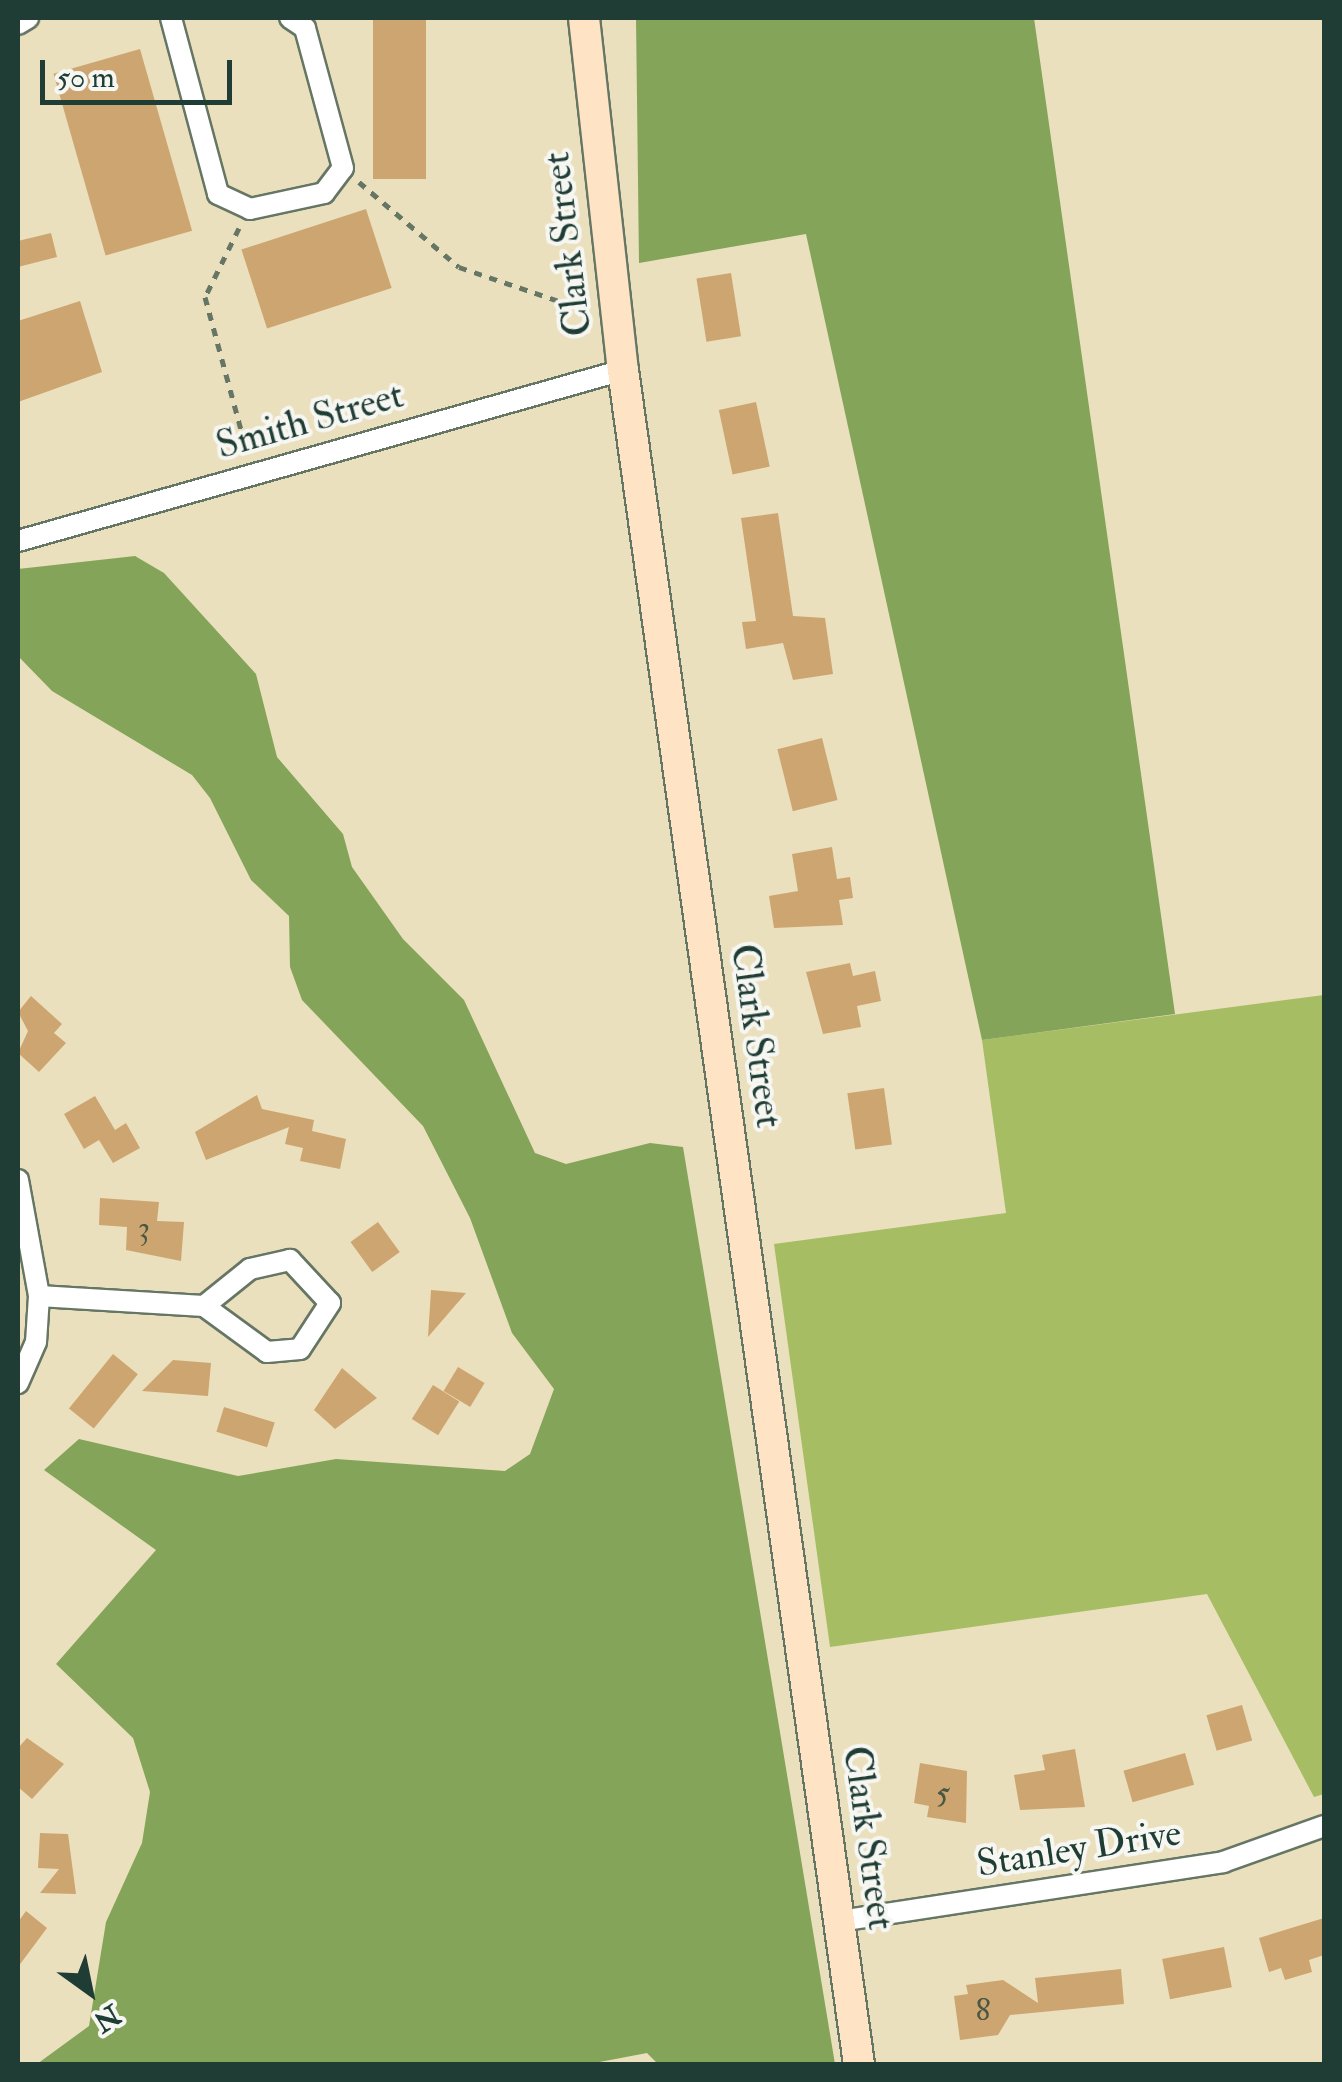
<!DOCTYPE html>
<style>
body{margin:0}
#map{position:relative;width:1342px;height:2082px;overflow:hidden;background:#ebe0bd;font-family:"IM FELL Double Pica",serif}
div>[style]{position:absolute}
.green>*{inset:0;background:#a6bd63}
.forest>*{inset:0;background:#84a459}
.building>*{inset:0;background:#cda570;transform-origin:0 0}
.path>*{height:5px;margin-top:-2.5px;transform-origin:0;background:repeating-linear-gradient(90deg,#667664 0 8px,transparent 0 16px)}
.roads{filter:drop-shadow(2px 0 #667664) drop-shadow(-2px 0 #667664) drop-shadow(0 2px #667664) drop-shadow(0 -2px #667664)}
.minor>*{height:20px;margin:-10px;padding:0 10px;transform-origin:10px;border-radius:10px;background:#fff}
.secondary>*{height:30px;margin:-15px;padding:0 15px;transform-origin:15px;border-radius:15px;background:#fee4c5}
span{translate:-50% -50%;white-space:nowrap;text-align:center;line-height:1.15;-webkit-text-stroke:8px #f6f6f2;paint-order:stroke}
.number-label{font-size:32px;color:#4a5743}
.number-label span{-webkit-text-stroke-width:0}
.street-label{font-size:38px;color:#1f3d34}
.frame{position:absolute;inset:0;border:20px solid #1f3d34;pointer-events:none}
.north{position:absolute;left:40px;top:1942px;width:100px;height:100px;-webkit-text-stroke:8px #f6f6f2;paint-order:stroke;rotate:147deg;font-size:28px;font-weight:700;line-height:40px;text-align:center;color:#1f3d34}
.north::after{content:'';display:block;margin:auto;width:35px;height:45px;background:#1f3d34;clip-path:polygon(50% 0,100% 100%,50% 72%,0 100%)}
.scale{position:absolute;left:40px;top:60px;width:192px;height:45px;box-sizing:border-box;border:5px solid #1f3d34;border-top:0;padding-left:12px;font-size:30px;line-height:35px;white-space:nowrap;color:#1f3d34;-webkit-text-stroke:8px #f6f6f2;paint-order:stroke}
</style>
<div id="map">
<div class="green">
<i style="clip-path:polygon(1324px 995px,1324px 1794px,1314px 1797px,1207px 1594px,830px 1647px,774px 1244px,1006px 1213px,982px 1040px)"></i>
</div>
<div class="forest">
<i style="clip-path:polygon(636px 18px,1034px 18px,1175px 1014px,982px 1040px,806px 234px,639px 263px)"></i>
<i style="clip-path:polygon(135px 556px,164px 573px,256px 674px,277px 757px,343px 834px,352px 867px,403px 939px,464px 1000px,535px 1153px,566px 1164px,650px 1143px,683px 1147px,835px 2064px,658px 2064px,647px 2053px,589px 2064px,37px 2064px,89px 2026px,106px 1922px,142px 1843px,150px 1792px,133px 1738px,56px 1664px,156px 1550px,44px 1470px,79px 1439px,238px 1476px,336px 1459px,505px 1471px,530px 1454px,554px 1389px,512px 1333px,470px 1218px,423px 1126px,302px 1000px,290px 967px,289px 916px,251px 880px,210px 798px,192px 775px,52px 691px,18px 656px,18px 569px)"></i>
</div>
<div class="building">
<i style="left:373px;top:18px;width:53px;height:161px"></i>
<i style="left:140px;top:49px;width:189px;height:90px;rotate:74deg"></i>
<i style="left:366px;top:209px;width:83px;height:131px;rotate:72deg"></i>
<i style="clip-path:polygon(51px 233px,57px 257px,18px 267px,18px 241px)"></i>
<i style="left:731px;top:273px;width:64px;height:35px;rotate:81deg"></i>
<i style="clip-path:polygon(80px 301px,102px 372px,18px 402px,18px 321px)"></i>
<i style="left:756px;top:402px;width:66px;height:38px;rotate:78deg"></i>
<i style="clip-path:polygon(778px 513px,793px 616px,825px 618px,833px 674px,793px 680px,783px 643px,746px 649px,742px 622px,756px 621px,741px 518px)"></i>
<i style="left:822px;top:738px;width:64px;height:46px;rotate:76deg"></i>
<i style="clip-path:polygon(832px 847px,837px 879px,850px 877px,853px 898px,839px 900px,843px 925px,774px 928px,769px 896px,798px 891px,792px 854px)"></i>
<i style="clip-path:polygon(850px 963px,853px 976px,875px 971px,881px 1001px,857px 1006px,861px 1027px,823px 1034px,806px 972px)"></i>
<i style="clip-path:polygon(31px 996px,62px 1024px,54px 1033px,66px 1043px,39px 1072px,18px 1053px,28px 1031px,18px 1012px)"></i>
<i style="left:884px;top:1088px;width:57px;height:37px;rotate:82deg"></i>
<i style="clip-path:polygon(257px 1095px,262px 1109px,314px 1120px,312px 1131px,346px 1139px,340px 1169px,300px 1161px,303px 1148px,285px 1144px,289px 1127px,206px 1160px,195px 1132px)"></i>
<i style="clip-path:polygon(95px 1096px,115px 1130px,126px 1123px,140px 1148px,113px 1163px,99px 1140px,84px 1149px,64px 1114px)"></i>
<i style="clip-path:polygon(100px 1198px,159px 1202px,157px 1221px,184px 1222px,181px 1261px,126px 1250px,127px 1227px,99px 1225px)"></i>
<i style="left:378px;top:1222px;width:37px;height:34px;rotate:54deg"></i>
<i style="clip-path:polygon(431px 1290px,466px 1293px,428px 1337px)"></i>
<i style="left:113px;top:1354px;width:32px;height:70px;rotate:39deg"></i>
<i style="clip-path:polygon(173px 1360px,211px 1363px,208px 1396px,142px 1391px)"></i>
<i style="left:458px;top:1367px;width:31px;height:28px;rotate:31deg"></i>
<i style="clip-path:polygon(342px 1368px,377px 1398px,335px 1429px,314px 1410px)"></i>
<i style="left:433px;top:1385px;width:31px;height:40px;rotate:32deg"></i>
<i style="left:224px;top:1407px;width:53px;height:26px;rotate:17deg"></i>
<i style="left:1242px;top:1705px;width:37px;height:37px;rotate:74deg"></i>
<i style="clip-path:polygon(27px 1738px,64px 1764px,32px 1799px,18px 1787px,18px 1748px)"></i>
<i style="clip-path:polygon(1075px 1749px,1085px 1807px,1020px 1810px,1014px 1775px,1045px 1770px,1042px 1755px)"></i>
<i style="left:1185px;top:1753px;width:33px;height:64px;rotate:74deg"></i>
<i style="clip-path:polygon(920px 1763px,967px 1771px,966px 1823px,927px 1817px,929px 1806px,914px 1803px)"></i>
<i style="clip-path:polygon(40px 1833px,68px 1834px,76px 1894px,40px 1893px,59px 1869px,38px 1868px)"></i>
<i style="clip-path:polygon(26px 1911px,47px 1928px,18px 1967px,18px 1922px)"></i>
<i style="clip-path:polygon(1324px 1918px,1324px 1955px,1309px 1960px,1312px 1972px,1285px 1980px,1281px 1968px,1269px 1972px,1259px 1938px)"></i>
<i style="left:1224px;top:1947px;width:41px;height:63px;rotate:79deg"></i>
<i style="clip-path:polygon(1121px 1969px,1124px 2004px,1010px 2015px,998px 2035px,960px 2040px,954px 1996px,968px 1994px,966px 1985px,1003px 1980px,1038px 2003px,1035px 1978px)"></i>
</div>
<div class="path">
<i style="left:359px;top:182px;width:131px;rotate:40.4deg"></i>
<i style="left:459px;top:267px;width:136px;rotate:18.8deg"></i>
<i style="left:239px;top:228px;width:77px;rotate:116.2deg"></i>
<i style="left:205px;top:297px;width:156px;rotate:74.8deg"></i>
</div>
<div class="roads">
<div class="minor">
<i style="left:171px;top:18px;width:182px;rotate:75deg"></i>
<i style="left:218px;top:194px;width:35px;rotate:25deg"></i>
<i style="left:250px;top:209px;width:76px;rotate:-12.2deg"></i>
<i style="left:324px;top:193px;width:31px;rotate:-53deg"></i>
<i style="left:343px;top:168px;width:145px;rotate:-105.2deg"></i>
<i style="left:305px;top:28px;width:18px;rotate:-146deg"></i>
<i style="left:18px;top:24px;width:12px;rotate:-31deg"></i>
<i style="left:18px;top:541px;width:629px;rotate:-15.78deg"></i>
<i style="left:18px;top:1180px;width:118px;rotate:79.7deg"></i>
<i style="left:39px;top:1296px;width:46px;rotate:93.7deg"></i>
<i style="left:36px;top:1342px;width:45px;rotate:113.7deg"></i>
<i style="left:39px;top:1296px;width:165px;rotate:3.5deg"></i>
<i style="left:204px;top:1306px;width:78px;rotate:36.1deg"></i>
<i style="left:267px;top:1352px;width:33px;rotate:-5deg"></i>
<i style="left:300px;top:1349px;width:55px;rotate:-56.9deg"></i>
<i style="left:330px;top:1303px;width:59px;rotate:-132.9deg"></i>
<i style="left:290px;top:1260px;width:41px;rotate:167.3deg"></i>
<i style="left:250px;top:1269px;width:59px;rotate:141.2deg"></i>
<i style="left:839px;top:1921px;width:389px;rotate:-8.7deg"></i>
<i style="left:1223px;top:1862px;width:107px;rotate:-19.6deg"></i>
</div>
<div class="secondary">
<i style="left:584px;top:18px;width:354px;rotate:83.7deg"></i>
<i style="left:623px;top:370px;width:1710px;rotate:82.07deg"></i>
</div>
</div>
<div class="number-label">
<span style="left:144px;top:1228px">3</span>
<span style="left:943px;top:1793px">5</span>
<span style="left:983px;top:2010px">8</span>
</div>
<div class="street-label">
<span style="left:568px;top:244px;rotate:-97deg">Clark Street</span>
<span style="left:310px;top:421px;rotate:-16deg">Smith Street</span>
<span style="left:756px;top:1036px;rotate:82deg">Clark Street</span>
<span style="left:868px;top:1838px;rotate:82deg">Clark Street</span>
<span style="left:1079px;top:1849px;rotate:-9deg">Stanley Drive</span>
</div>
<div class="frame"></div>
<div class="north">N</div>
<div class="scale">50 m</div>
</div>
